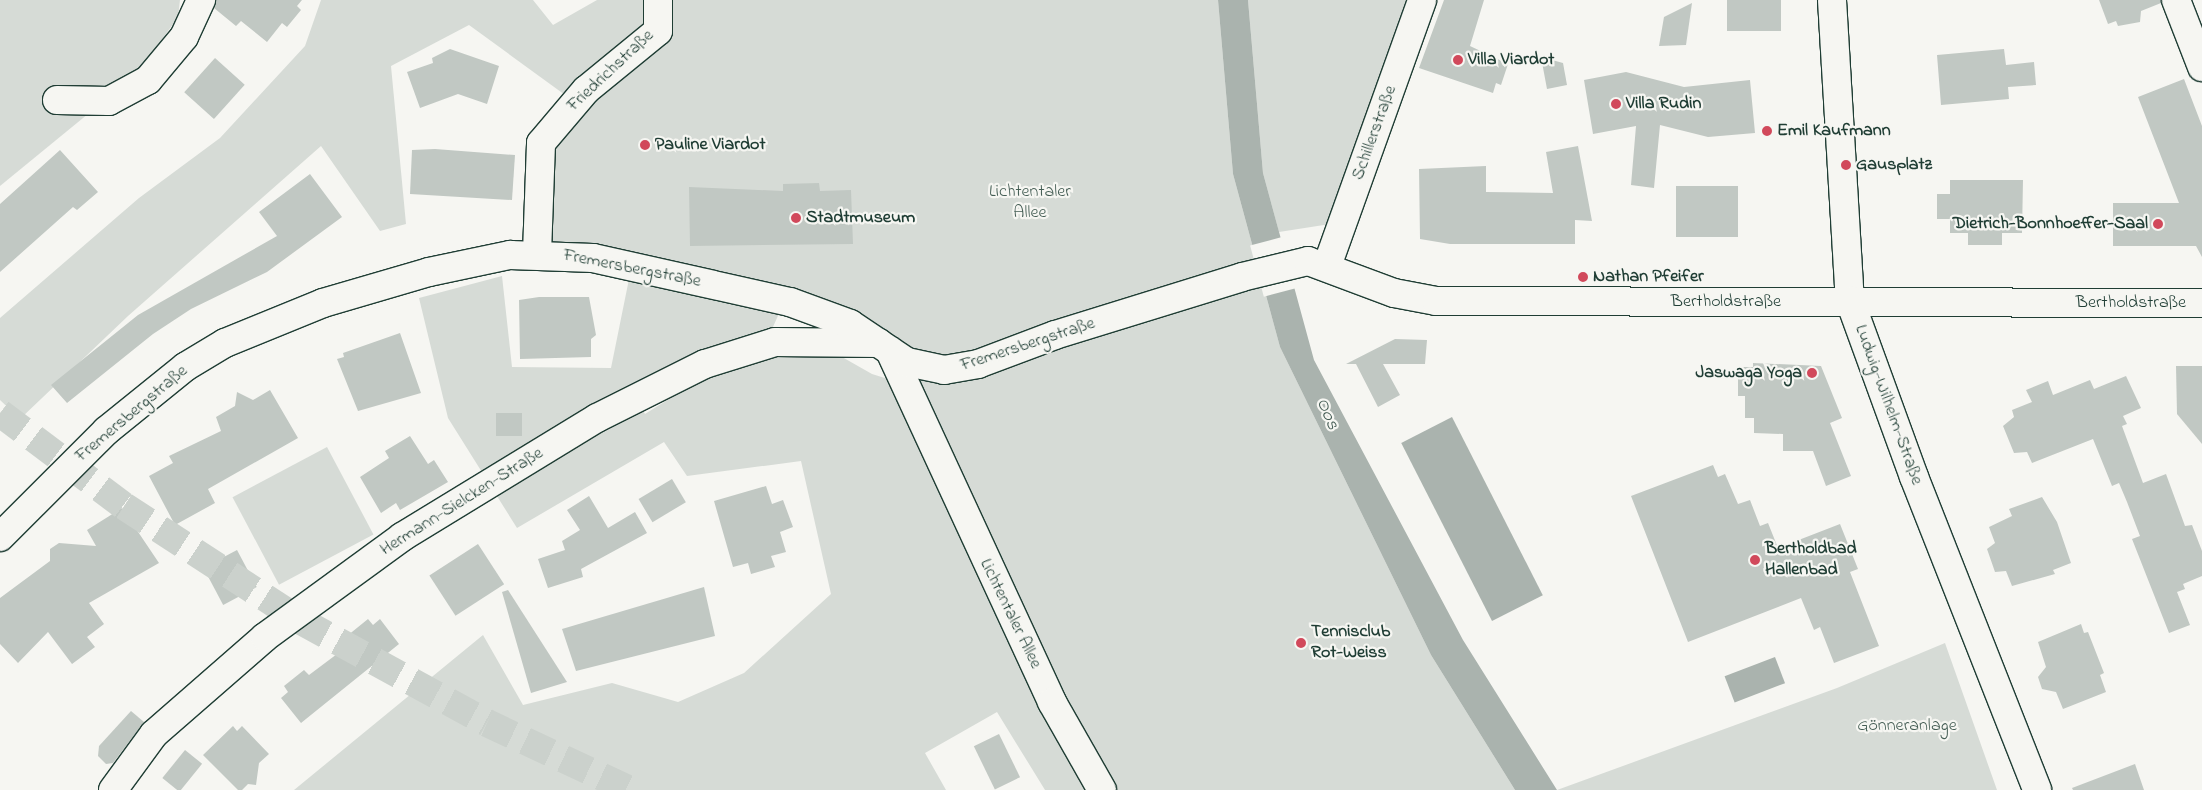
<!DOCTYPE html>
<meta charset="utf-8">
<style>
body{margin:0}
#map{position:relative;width:2202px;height:790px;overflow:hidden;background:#f6f6f2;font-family:"Indie Flower",sans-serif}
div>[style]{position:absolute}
.green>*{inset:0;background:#d6dbd6;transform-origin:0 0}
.water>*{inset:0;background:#aab3ae;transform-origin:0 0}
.pier>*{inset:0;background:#f6f6f2;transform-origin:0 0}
.building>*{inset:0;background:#c1c8c3;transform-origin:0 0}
.major-tunnel>*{height:28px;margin-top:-14px;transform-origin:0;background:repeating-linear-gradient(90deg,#cbd1cc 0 28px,transparent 0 42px)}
.roads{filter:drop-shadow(1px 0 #1f3d34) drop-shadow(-1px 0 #1f3d34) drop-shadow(0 1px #1f3d34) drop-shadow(0 -1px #1f3d34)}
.minor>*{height:28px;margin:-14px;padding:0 14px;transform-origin:14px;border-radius:14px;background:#f6f6f2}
.major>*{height:28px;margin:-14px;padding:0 14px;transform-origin:14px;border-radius:14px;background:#f6f6f2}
.dots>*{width:14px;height:14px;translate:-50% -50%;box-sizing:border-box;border:2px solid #f6f6f2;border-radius:50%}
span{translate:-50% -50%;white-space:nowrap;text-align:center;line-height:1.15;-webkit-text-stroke:4.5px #f6f6f2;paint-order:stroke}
.poi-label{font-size:18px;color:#1f3d34;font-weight:700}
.left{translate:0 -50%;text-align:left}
.right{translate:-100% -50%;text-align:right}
.street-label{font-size:18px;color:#1f3d34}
.park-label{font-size:18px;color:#445d54}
.water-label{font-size:19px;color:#425a52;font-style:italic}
</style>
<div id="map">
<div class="green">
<i style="clip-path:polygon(0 0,180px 0,178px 17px,138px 73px,0 186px)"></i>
<i style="clip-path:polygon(321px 0,533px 0,553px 25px,597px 0,653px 0,655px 29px,572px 100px,469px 25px,391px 66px,406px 224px,380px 231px,321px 146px,128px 316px,20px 419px,0 400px,0 318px,139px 198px,220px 138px,305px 46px)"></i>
<i style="clip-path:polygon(658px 0,1218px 0,1233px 174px,1280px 347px,1431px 655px,1515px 790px,1045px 790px,997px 712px,925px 753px,946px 790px,294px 790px,483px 635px,523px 705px,612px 683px,678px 702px,744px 673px,831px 594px,801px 461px,687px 476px,664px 442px,517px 528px,448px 418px,419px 298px,502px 276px,512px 367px,611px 368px,629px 279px,781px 309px,768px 338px,632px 392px,645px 414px,709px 374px,774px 354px,835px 353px,872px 374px,904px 384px,850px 324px,537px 253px,541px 143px,657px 31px)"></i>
<i style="clip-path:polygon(1248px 0,1422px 0,1343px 222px,1279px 232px,1263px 173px)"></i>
<i style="left:327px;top:447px;width:99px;height:107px;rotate:62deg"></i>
<i style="clip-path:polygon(1945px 643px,1997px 790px,1557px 790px,1837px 688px)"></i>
</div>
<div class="water">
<i style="clip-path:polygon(1218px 0,1248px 0,1263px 173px,1314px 360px,1463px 640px,1557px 790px,1515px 790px,1431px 655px,1280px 347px,1233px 174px)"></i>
<i style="left:1452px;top:417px;width:200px;height:57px;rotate:63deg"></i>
<i style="left:1775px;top:657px;width:28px;height:54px;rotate:69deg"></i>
</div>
<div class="pier">
<i style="left:1282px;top:237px;width:53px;height:33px;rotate:75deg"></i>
</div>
<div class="building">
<i style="clip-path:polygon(216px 0,302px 0,297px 6px,301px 10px,287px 27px,282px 23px,267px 42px,241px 21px,236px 26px,214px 8px)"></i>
<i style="clip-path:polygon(1444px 0,1484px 0,1470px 46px,1508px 64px,1501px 85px,1496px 83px,1493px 93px,1419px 68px)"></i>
<i style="left:1727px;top:0;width:54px;height:31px"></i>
<i style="clip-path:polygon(2099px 0,2161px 0,2161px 3px,2141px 11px,2140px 22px,2118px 26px,2116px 21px,2108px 24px)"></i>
<i style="clip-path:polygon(1692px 3px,1686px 45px,1659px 46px,1664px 17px)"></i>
<i style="clip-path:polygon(450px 49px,499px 66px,487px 104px,458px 94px,420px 108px,407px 72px,433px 63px,432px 58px)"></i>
<i style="clip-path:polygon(2004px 49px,2006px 65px,2034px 62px,2036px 85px,2008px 87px,2009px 99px,1941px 105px,1937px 55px)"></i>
<i style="clip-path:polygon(1541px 57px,1563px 63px,1567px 85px,1547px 89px)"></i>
<i style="left:215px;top:58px;width:40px;height:46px;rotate:42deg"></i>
<i style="clip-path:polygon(1626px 72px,1684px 87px,1750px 80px,1755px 133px,1708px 137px,1660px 125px,1654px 188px,1631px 185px,1636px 126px,1593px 134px,1584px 80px)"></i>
<i style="clip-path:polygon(2184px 79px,2202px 126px,2202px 257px,2196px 246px,2113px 246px,2113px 203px,2179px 203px,2138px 97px)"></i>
<i style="clip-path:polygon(1578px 146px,1592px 221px,1575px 220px,1575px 244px,1450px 244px,1420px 239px,1419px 169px,1486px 166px,1486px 192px,1553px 193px,1546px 152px)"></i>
<i style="clip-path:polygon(435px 149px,515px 155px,512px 200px,410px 194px,412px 150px)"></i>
<i style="clip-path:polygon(60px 150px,98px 192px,77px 210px,73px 207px,0 272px,0 204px)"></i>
<i style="clip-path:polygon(310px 174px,342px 217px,267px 272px,191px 309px,153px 334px,67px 403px,51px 385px,138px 315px,277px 236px,259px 212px)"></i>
<i style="clip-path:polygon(1950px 180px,2023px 180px,2022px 233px,2002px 233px,2002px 245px,1968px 245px,1968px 233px,1950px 233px,1950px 219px,1937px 219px,1937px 194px,1950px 194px)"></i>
<i style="clip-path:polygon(819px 183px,820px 191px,851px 190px,853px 244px,690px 246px,689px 187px,783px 191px,783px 184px)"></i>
<i style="left:1676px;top:186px;width:62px;height:51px"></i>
<i style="clip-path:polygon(539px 297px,589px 297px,596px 335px,591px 339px,591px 357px,520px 359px,519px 300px)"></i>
<i style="clip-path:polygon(400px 333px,421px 393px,358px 411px,337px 359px,344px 357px,343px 353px)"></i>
<i style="clip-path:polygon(1395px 339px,1427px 340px,1425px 364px,1383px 364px,1400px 395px,1378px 407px,1356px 364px,1346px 364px)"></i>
<i style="clip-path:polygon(1753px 363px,1821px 366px,1842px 418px,1830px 423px,1851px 476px,1826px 486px,1813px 451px,1783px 451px,1783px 434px,1754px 433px,1754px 418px,1745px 418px,1745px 396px,1738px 396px,1738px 367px,1753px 367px)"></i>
<i style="clip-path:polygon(2176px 366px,2202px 366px,2202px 444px,2177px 414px)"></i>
<i style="clip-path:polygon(2126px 376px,2141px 408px,2123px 416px,2127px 424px,2122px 426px,2143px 483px,2166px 474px,2185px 526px,2192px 525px,2202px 551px,2202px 576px,2183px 584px,2185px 589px,2177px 592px,2190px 625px,2169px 633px,2132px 539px,2140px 536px,2127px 502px,2119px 483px,2112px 486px,2093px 439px,2032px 463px,2027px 452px,2014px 453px,2003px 426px,2014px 417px,2012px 410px,2032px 402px,2026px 390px,2048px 381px,2053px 395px,2090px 380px,2094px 389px)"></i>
<i style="clip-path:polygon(270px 390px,298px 438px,208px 489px,215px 503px,175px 525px,149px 476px,173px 463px,169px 456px,221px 431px,216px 417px,235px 406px,237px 392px,253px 400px)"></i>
<i style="left:496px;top:413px;width:26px;height:23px"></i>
<i style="clip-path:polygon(410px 436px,428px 464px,434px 460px,448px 482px,400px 510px,396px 503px,381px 513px,360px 477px,389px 458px,385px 451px)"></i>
<i style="clip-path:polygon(1713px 465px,1718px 477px,1725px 474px,1738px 504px,1750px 500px,1760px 526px,1768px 523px,1778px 548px,1840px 524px,1858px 569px,1850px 572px,1879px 646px,1834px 663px,1820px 627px,1814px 630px,1801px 598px,1688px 642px,1631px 496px)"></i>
<i style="left:672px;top:479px;width:27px;height:39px;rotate:59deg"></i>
<i style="clip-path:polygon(766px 486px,772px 504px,783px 500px,793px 527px,780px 532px,786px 552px,771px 556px,775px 567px,751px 574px,748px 563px,733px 567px,714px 501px)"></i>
<i style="clip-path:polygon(589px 496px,608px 528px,635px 512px,647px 533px,581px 569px,583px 577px,548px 588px,538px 559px,565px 550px,562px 541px,580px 530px,567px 510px)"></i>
<i style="clip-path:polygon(2042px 497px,2057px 522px,2071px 563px,2053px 570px,2055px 574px,2012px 586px,2006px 571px,1995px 572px,1987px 549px,1995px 543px,1989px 527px,2012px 516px,2009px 509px)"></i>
<i style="clip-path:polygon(122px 508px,159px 563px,89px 603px,104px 624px,87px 637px,95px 647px,72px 664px,48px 632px,18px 663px,0 644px,0 598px,50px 561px,50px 549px,59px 543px,96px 546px,87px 530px)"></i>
<i style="left:478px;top:544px;width:48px;height:58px;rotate:57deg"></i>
<i style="left:237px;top:550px;width:42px;height:38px;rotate:62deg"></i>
<i style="clip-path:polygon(704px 587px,715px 636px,576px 671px,562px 629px)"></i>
<i style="clip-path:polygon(508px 590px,567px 682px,531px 693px,502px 592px)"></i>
<i style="clip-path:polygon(368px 619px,373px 625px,380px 619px,399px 644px,301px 723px,281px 698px,288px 692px,284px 686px,304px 670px,309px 675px,345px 648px,351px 641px,347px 636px)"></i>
<i style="clip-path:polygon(2081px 624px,2084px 633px,2088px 632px,2104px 673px,2100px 675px,2106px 692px,2063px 709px,2056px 692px,2042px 689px,2038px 677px,2046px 667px,2038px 642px)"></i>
<i style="clip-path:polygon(131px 711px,144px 722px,113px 763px,106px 764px,98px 756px,99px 746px)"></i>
<i style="clip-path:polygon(233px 726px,237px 731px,242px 726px,269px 754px,259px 763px,256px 785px,248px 784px,242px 790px,238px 790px,203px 755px)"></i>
<i style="left:999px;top:734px;width:48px;height:28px;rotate:64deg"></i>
<i style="left:185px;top:750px;width:22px;height:36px;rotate:39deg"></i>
<i style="clip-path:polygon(2135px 764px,2144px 790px,2073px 790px,2072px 788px)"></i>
</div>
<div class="major-tunnel">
<i style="left:0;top:413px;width:155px;rotate:36.9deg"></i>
<i style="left:124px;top:506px;width:211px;rotate:33deg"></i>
<i style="left:301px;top:621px;width:212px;rotate:28.7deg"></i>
<i style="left:487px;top:723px;width:158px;rotate:25.1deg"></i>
</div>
<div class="roads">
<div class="minor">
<i style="left:1832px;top:0;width:302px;rotate:86.6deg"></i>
<i style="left:1850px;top:301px;width:187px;rotate:70deg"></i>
<i style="left:1914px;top:477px;width:336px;rotate:68.5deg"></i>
<i style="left:2176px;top:0;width:72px;rotate:68.8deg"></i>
<i style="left:57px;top:100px;width:52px;rotate:1.1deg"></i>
<i style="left:109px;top:101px;width:44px;rotate:-28.3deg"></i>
<i style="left:148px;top:80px;width:56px;rotate:-50.1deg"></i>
<i style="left:184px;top:37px;width:41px;rotate:-65.3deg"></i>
<i style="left:537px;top:253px;width:110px;rotate:-87.9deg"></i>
<i style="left:541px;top:143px;width:70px;rotate:-49.7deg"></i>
<i style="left:586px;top:90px;width:93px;rotate:-39.3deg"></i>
<i style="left:658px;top:31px;width:31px;rotate:-90deg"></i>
<i style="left:1327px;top:266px;width:282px;rotate:-70.3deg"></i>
<i style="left:890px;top:351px;width:387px;rotate:65.2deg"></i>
<i style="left:1052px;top:702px;width:101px;rotate:60.4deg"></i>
<i style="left:113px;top:790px;width:69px;rotate:-53.8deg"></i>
<i style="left:154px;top:734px;width:147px;rotate:-41.1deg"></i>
<i style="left:265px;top:637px;width:170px;rotate:-36.1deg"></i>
<i style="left:402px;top:537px;width:228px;rotate:-31.4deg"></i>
<i style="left:597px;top:418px;width:121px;rotate:-26.6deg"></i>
<i style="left:705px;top:364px;width:73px;rotate:-17.4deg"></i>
<i style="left:775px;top:342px;width:104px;rotate:0.6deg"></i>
</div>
<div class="major">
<i style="left:0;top:537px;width:150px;rotate:-45deg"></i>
<i style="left:106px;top:431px;width:102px;rotate:-39deg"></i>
<i style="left:185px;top:367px;width:47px;rotate:-31deg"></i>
<i style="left:225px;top:343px;width:106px;rotate:-22.2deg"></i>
<i style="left:323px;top:303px;width:110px;rotate:-16.3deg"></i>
<i style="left:429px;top:272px;width:83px;rotate:-11.9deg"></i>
<i style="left:510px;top:255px;width:83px;rotate:2.1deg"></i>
<i style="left:593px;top:258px;width:202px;rotate:12.6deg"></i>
<i style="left:790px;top:302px;width:64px;rotate:20.1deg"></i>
<i style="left:850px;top:324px;width:69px;rotate:33.7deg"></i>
<i style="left:907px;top:362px;width:38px;rotate:12deg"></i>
<i style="left:944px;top:370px;width:35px;rotate:-10deg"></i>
<i style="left:978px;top:364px;width:82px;rotate:-20.6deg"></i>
<i style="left:1055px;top:335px;width:196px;rotate:-17.2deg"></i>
<i style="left:1242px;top:277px;width:68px;rotate:-13.6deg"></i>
<i style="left:1308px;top:261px;width:92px;rotate:20.4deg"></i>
<i style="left:1394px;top:293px;width:43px;rotate:10.8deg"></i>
<i style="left:1436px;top:301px;width:766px;rotate:0.15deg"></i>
</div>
</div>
<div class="dots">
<i style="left:1458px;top:60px;background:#d1495b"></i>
<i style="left:1616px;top:104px;background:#d1495b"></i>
<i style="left:1767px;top:131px;background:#d1495b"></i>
<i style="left:645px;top:145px;background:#d1495b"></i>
<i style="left:1846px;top:165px;background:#d1495b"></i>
<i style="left:796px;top:218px;background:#d1495b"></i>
<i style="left:2158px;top:224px;background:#d1495b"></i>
<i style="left:1583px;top:277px;background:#d1495b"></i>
<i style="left:1812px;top:373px;background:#d1495b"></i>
<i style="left:1755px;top:560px;background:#d1495b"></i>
<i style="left:1301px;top:643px;background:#d1495b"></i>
</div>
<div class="poi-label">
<span class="left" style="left:1468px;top:60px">Villa Viardot</span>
<span class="left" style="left:1626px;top:104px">Villa Rudin</span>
<span class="left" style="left:1777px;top:131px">Emil Kaufmann</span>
<span class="left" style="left:655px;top:145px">Pauline Viardot</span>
<span class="left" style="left:1856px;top:165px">Gausplatz</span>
<span class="left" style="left:806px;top:218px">Stadtmuseum</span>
<span class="right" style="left:2148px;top:224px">Dietrich-Bonnhoeffer-Saal</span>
<span class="left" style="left:1593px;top:277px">Nathan Pfeifer</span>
<span class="right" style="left:1802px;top:373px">Jaswaga Yoga</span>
<span class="left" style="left:1765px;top:560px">Bertholdbad<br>Hallenbad</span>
<span class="left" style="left:1311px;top:643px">Tennisclub<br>Rot-Weiss</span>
</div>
<div class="street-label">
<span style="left:611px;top:71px;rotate:-43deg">Friedrichstraße</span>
<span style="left:1375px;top:133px;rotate:-70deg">Schillerstraße</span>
<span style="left:632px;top:269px;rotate:11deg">Fremersbergstraße</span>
<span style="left:1726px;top:302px">Bertholdstraße</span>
<span style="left:2131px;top:303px">Bertholdstraße</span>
<span style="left:1028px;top:345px;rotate:-18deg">Fremersbergstraße</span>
<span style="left:1888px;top:405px;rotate:70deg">Ludwig-Wilhelm-Straße</span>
<span style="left:132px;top:414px;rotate:-40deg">Fremersbergstraße</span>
<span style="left:462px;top:502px;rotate:-32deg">Hermann-Sielcken-Straße</span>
<span style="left:1010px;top:614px;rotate:64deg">Lichtentaler Allee</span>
</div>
<div class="park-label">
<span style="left:1030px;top:203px">Lichtentaler<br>Allee</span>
<span style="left:1907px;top:726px">Gönneranlage</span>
</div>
<div class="water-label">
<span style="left:1327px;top:414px;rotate:67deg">Oos</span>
</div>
</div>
